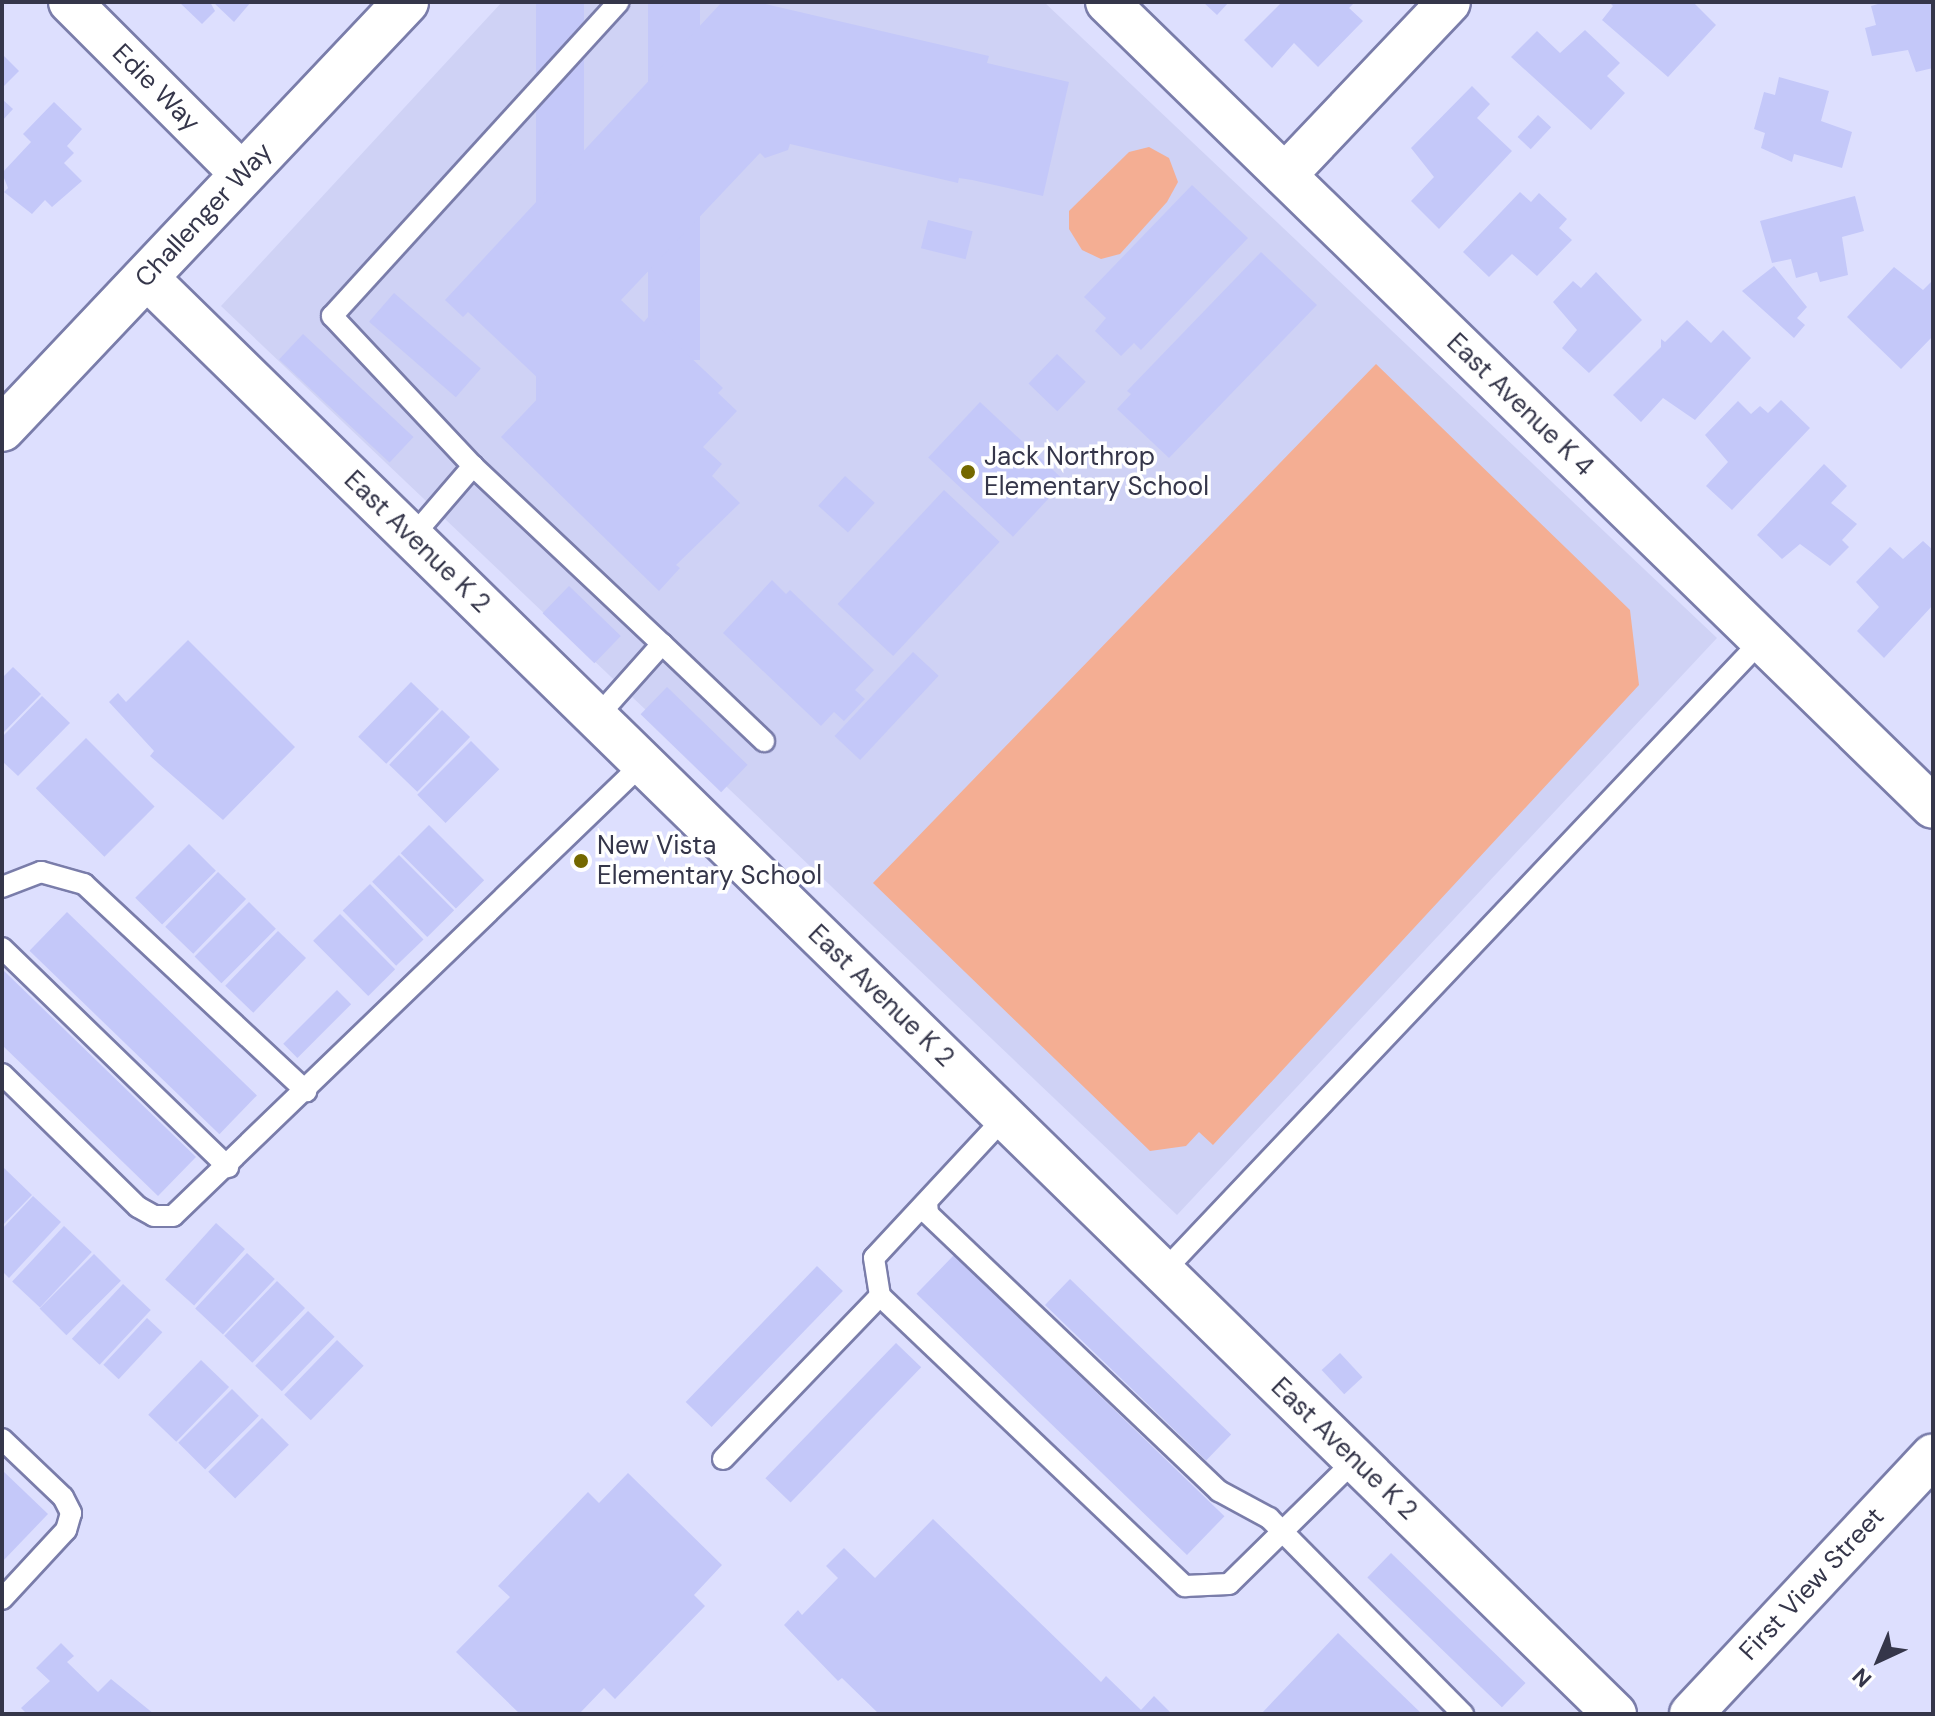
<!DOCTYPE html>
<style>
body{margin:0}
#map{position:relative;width:1935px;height:1716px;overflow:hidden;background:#dddffe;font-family:"DM Sans",sans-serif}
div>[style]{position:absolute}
.built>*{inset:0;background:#cfd2f5}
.green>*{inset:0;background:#f4ae93}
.building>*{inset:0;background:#c4c8f9;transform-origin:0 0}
.roads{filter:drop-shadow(2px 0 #7a7daa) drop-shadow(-2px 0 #7a7daa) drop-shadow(0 2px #7a7daa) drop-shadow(0 -2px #7a7daa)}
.lane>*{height:20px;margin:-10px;padding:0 10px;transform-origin:10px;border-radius:10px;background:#fff}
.street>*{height:42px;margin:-21px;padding:0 21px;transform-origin:21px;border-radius:21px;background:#fff}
.secondary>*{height:44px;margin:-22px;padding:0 22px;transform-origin:22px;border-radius:22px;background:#fff}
.dots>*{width:22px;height:22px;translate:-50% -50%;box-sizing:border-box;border:4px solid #fff;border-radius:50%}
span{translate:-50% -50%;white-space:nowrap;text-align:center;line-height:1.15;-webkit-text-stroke:7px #fff;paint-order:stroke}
.street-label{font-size:26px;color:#35364a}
.poi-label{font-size:26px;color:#35364a}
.left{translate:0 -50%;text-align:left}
.frame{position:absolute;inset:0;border:4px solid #35364a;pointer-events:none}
.north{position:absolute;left:1839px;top:1620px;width:80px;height:80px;-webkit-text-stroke:6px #fff;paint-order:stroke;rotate:224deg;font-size:22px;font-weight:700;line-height:32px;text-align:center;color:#35364a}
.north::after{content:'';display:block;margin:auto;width:28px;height:36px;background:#35364a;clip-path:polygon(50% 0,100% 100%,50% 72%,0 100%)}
</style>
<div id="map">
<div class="built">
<i style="clip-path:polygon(502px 2px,1044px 2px,1717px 638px,1177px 1215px,221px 306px)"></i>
</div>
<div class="green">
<i style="clip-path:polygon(1149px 147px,1169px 158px,1178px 182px,1167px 202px,1120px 254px,1101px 259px,1082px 250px,1069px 229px,1069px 211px,1129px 152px)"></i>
<i style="clip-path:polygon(1376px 364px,1630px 610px,1639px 685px,1213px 1145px,1199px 1132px,1186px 1146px,1150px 1151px,873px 883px)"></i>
</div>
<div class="building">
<i style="clip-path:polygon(179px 2px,210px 2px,215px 11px,202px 24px)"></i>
<i style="clip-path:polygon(213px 2px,251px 2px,234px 22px)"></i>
<i style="left:536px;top:2px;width:48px;height:398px"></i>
<i style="left:648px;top:2px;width:52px;height:358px"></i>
<i style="clip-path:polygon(722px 2px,757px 2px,989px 56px,987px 63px,1069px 82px,1043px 196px,972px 180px,959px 178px,958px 183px,790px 144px,788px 150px,765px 158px,760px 153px,621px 300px,644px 322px,648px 317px,723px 388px,718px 393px,737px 411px,703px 447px,722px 464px,712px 476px,740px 503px,676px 565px,680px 568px,659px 591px,501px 437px,543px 393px,538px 389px,543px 383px,468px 312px,463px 317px,445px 300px)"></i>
<i style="clip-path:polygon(1203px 2px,1229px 2px,1217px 15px)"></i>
<i style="clip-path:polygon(1282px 2px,1355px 2px,1349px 8px,1363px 21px,1318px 67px,1294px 43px,1272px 68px,1244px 40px)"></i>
<i style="clip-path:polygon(1609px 2px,1693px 2px,1716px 25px,1668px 77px,1602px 20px,1613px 6px)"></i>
<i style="clip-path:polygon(1885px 2px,1933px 2px,1933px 68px,1916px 72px,1908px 50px,1872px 56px,1865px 28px,1876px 25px,1871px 6px)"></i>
<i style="clip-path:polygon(1585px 30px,1620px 63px,1607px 76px,1625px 93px,1591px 130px,1511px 57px,1537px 31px,1560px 53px)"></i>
<i style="clip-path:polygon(4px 56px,19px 71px,4px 86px,2px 84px)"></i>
<i style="clip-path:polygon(1779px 77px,1829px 91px,1821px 121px,1852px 132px,1842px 168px,1794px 154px,1792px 162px,1761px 148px,1765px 133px,1754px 129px,1764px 92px,1775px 95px)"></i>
<i style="clip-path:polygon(1472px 86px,1490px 104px,1477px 118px,1512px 151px,1439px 229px,1411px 201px,1434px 177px,1411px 148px)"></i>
<i style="clip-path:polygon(2px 99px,13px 109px,2px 121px)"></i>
<i style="clip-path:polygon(54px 102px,82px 129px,67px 146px,74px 153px,64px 163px,82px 181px,52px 207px,45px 200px,32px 214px,4px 192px,8px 188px,2px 173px,31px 142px,23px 134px)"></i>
<i style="left:1538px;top:115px;width:18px;height:30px;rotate:43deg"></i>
<i style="clip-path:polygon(1192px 185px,1248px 238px,1141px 350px,1134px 343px,1121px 356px,1095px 331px,1106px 318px,1084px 297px)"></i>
<i style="clip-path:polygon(1520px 192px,1531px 202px,1539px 193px,1567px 219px,1559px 228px,1572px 240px,1537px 276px,1512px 254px,1489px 277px,1463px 252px)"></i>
<i style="clip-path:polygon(1855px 196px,1864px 231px,1842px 237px,1848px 275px,1820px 282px,1817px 272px,1796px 278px,1791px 259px,1772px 263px,1760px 221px)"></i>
<i style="left:928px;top:220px;width:46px;height:29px;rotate:14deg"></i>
<i style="clip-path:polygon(1261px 252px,1317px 305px,1169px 458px,1117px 409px,1131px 394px,1127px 391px)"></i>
<i style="clip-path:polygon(1774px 266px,1807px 307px,1797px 318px,1805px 325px,1794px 338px,1742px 291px)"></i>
<i style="clip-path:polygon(1894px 267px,1923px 290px,1933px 280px,1933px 336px,1901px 369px,1847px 317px)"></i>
<i style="clip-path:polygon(1596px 272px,1642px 320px,1589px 373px,1562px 348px,1577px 330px,1553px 302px,1573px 281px,1581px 288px)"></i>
<i style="left:394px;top:293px;width:115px;height:38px;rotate:41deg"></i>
<i style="clip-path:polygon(1687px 320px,1711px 343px,1723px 330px,1751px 358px,1695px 420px,1663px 398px,1641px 422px,1613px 395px,1661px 347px,1661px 339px,1665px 342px)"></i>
<i style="left:303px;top:334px;width:151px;height:35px;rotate:43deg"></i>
<i style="left:1057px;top:354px;width:40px;height:41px;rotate:44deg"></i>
<i style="clip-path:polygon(1781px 400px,1810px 428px,1732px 510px,1706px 486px,1728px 462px,1705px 435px,1738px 401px,1751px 414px,1760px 406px,1768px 413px)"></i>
<i style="left:980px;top:402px;width:116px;height:76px;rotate:43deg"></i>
<i style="clip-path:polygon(1824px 464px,1847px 486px,1831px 503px,1857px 524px,1842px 540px,1849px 547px,1830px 566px,1800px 544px,1782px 559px,1757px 535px)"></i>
<i style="left:845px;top:476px;width:40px;height:40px;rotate:42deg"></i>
<i style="left:944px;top:490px;width:76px;height:156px;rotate:43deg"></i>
<i style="clip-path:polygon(1923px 541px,1933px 550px,1933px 605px,1884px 658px,1857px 631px,1879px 607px,1856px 582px,1890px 547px,1903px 559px)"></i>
<i style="clip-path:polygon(772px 580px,786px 594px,790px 590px,874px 670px,855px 690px,865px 699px,844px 721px,834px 712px,821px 726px,723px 633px)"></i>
<i style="left:569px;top:586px;width:72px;height:38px;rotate:44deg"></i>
<i style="clip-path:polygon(188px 640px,295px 747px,223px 820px,150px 756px,154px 751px,109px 702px,118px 693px,126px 702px)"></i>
<i style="left:913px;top:652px;width:35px;height:115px;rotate:43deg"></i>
<i style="clip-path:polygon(13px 667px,41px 694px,2px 734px,2px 678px)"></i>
<i style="left:411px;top:682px;width:39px;height:76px;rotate:44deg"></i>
<i style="left:667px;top:687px;width:112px;height:38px;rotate:44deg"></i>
<i style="clip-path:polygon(42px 696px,70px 723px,18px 776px,2px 761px,2px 737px)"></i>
<i style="left:442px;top:710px;width:39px;height:76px;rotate:44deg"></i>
<i style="left:86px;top:738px;width:97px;height:71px;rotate:45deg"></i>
<i style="left:471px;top:741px;width:40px;height:76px;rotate:45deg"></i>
<i style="left:429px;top:825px;width:78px;height:40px;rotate:45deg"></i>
<i style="left:189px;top:844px;width:38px;height:76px;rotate:45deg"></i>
<i style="left:399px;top:855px;width:78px;height:38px;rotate:45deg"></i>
<i style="left:218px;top:872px;width:39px;height:76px;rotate:44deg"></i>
<i style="left:370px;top:884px;width:77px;height:38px;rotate:46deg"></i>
<i style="left:249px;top:902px;width:38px;height:77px;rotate:45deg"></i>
<i style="left:67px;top:912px;width:264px;height:54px;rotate:44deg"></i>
<i style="left:340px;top:914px;width:78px;height:38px;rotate:45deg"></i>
<i style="left:278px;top:931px;width:39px;height:76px;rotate:44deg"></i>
<i style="clip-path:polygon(2px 969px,196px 1157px,158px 1196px,2px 1045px)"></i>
<i style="left:337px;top:990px;width:20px;height:76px;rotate:45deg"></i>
<i style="clip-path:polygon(4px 1168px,32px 1195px,2px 1226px,2px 1171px)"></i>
<i style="clip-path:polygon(33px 1196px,61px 1222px,9px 1278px,2px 1271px,2px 1229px)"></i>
<i style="left:216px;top:1223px;width:39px;height:76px;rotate:42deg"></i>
<i style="left:64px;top:1226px;width:38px;height:76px;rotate:43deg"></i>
<i style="left:247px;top:1253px;width:38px;height:76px;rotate:43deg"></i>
<i style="left:94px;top:1254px;width:38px;height:77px;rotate:45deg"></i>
<i style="left:954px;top:1255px;width:376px;height:54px;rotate:44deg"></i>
<i style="left:817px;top:1266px;width:36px;height:189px;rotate:44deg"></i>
<i style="left:1070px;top:1279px;width:224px;height:36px;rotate:44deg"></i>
<i style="left:277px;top:1281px;width:39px;height:76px;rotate:44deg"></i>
<i style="left:123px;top:1284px;width:38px;height:75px;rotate:43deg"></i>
<i style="left:308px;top:1311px;width:37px;height:76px;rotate:44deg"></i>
<i style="left:147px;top:1318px;width:21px;height:64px;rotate:43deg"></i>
<i style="left:337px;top:1340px;width:37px;height:76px;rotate:44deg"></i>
<i style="left:896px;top:1343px;width:35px;height:188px;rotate:44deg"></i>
<i style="left:1340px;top:1353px;width:33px;height:25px;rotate:47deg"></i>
<i style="left:201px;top:1360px;width:39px;height:76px;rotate:44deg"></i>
<i style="left:232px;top:1389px;width:38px;height:76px;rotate:45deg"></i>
<i style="left:262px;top:1418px;width:38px;height:76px;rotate:45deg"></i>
<i style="clip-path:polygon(2px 1470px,48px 1514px,2px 1562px)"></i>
<i style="clip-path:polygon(628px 1473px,722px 1565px,694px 1595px,705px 1606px,615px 1699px,604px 1688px,579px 1714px,520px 1714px,456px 1652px,510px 1597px,498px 1586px,588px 1492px,599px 1503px)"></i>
<i style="clip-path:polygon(933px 1519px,1101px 1682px,1106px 1676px,1141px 1710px,1154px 1696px,1172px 1714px,879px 1714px,842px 1678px,838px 1681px,784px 1625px,798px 1610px,802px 1615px,838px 1578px,826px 1566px,844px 1548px,875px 1578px)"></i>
<i style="left:1391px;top:1553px;width:187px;height:34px;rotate:44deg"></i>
<i style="clip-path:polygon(1338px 1633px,1422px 1714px,1261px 1714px)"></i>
<i style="clip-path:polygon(61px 1643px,74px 1656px,67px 1662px,98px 1692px,111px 1679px,154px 1714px,27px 1714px,21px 1708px,50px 1681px,36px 1668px)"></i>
</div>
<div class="roads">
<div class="lane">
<i style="left:473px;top:466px;width:206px;rotate:-133.2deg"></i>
<i style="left:332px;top:316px;width:425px;rotate:-47.6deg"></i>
<i style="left:412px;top:537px;width:94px;rotate:-49.3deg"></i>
<i style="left:473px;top:466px;width:260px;rotate:43.3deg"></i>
<i style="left:662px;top:644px;width:99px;rotate:131.7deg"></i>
<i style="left:662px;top:644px;width:141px;rotate:43.6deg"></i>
<i style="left:2px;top:887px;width:42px;rotate:-21deg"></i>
<i style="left:41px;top:872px;width:45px;rotate:15.6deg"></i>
<i style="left:84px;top:884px;width:304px;rotate:43deg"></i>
<i style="left:2px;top:948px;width:315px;rotate:44.1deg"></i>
<i style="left:2px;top:1074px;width:190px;rotate:44.4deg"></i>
<i style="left:138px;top:1207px;width:18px;rotate:29deg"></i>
<i style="left:154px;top:1216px;width:19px"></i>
<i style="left:173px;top:1216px;width:653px;rotate:-43.94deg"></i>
<i style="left:1005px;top:1117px;width:192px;rotate:132.9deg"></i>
<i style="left:874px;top:1258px;width:38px;rotate:81deg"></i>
<i style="left:880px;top:1296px;width:421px;rotate:43.6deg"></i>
<i style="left:1185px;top:1586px;width:44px;rotate:-2.6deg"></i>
<i style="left:1229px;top:1584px;width:177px;rotate:-44.5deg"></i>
<i style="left:927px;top:1202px;width:12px;rotate:85deg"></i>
<i style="left:928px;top:1214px;width:402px;rotate:43.6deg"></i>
<i style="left:1219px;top:1491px;width:57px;rotate:28.4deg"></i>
<i style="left:1269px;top:1518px;width:276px;rotate:45.3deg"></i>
<i style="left:1163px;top:1272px;width:871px;rotate:-46.54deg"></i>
<i style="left:2px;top:1439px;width:84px;rotate:43.6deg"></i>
<i style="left:63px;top:1497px;width:18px;rotate:63deg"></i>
<i style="left:71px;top:1513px;width:18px;rotate:106deg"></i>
<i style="left:66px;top:1530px;width:94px;rotate:132.8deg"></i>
<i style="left:723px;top:1459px;width:226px;rotate:-46.1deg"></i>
</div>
<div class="street">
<i style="left:70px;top:2px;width:243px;rotate:45deg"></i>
<i style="left:1107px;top:2px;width:1153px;rotate:44.26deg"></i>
<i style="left:1285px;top:175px;width:238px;rotate:-46.5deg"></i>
<i style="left:146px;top:277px;width:2055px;rotate:44.37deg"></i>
<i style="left:1691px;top:1714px;width:354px;rotate:-46.9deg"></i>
</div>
<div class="secondary">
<i style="left:2px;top:429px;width:588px;rotate:-46.59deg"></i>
</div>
</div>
<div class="dots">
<i style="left:968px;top:472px;background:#746800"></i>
<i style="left:581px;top:861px;background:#746800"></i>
</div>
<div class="street-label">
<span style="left:156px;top:88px;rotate:45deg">Edie Way</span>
<span style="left:204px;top:215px;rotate:-47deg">Challenger Way</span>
<span style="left:1520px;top:405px;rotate:44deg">East Avenue K 4</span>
<span style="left:417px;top:542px;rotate:44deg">East Avenue K 2</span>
<span style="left:881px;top:996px;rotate:44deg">East Avenue K 2</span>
<span style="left:1344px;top:1449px;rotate:44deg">East Avenue K 2</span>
<span style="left:1812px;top:1584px;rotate:-47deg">First View Street</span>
</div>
<div class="poi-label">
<span class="left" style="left:984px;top:472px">Jack Northrop<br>Elementary School</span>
<span class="left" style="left:597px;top:861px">New Vista<br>Elementary School</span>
</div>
<div class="frame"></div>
<div class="north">N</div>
</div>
